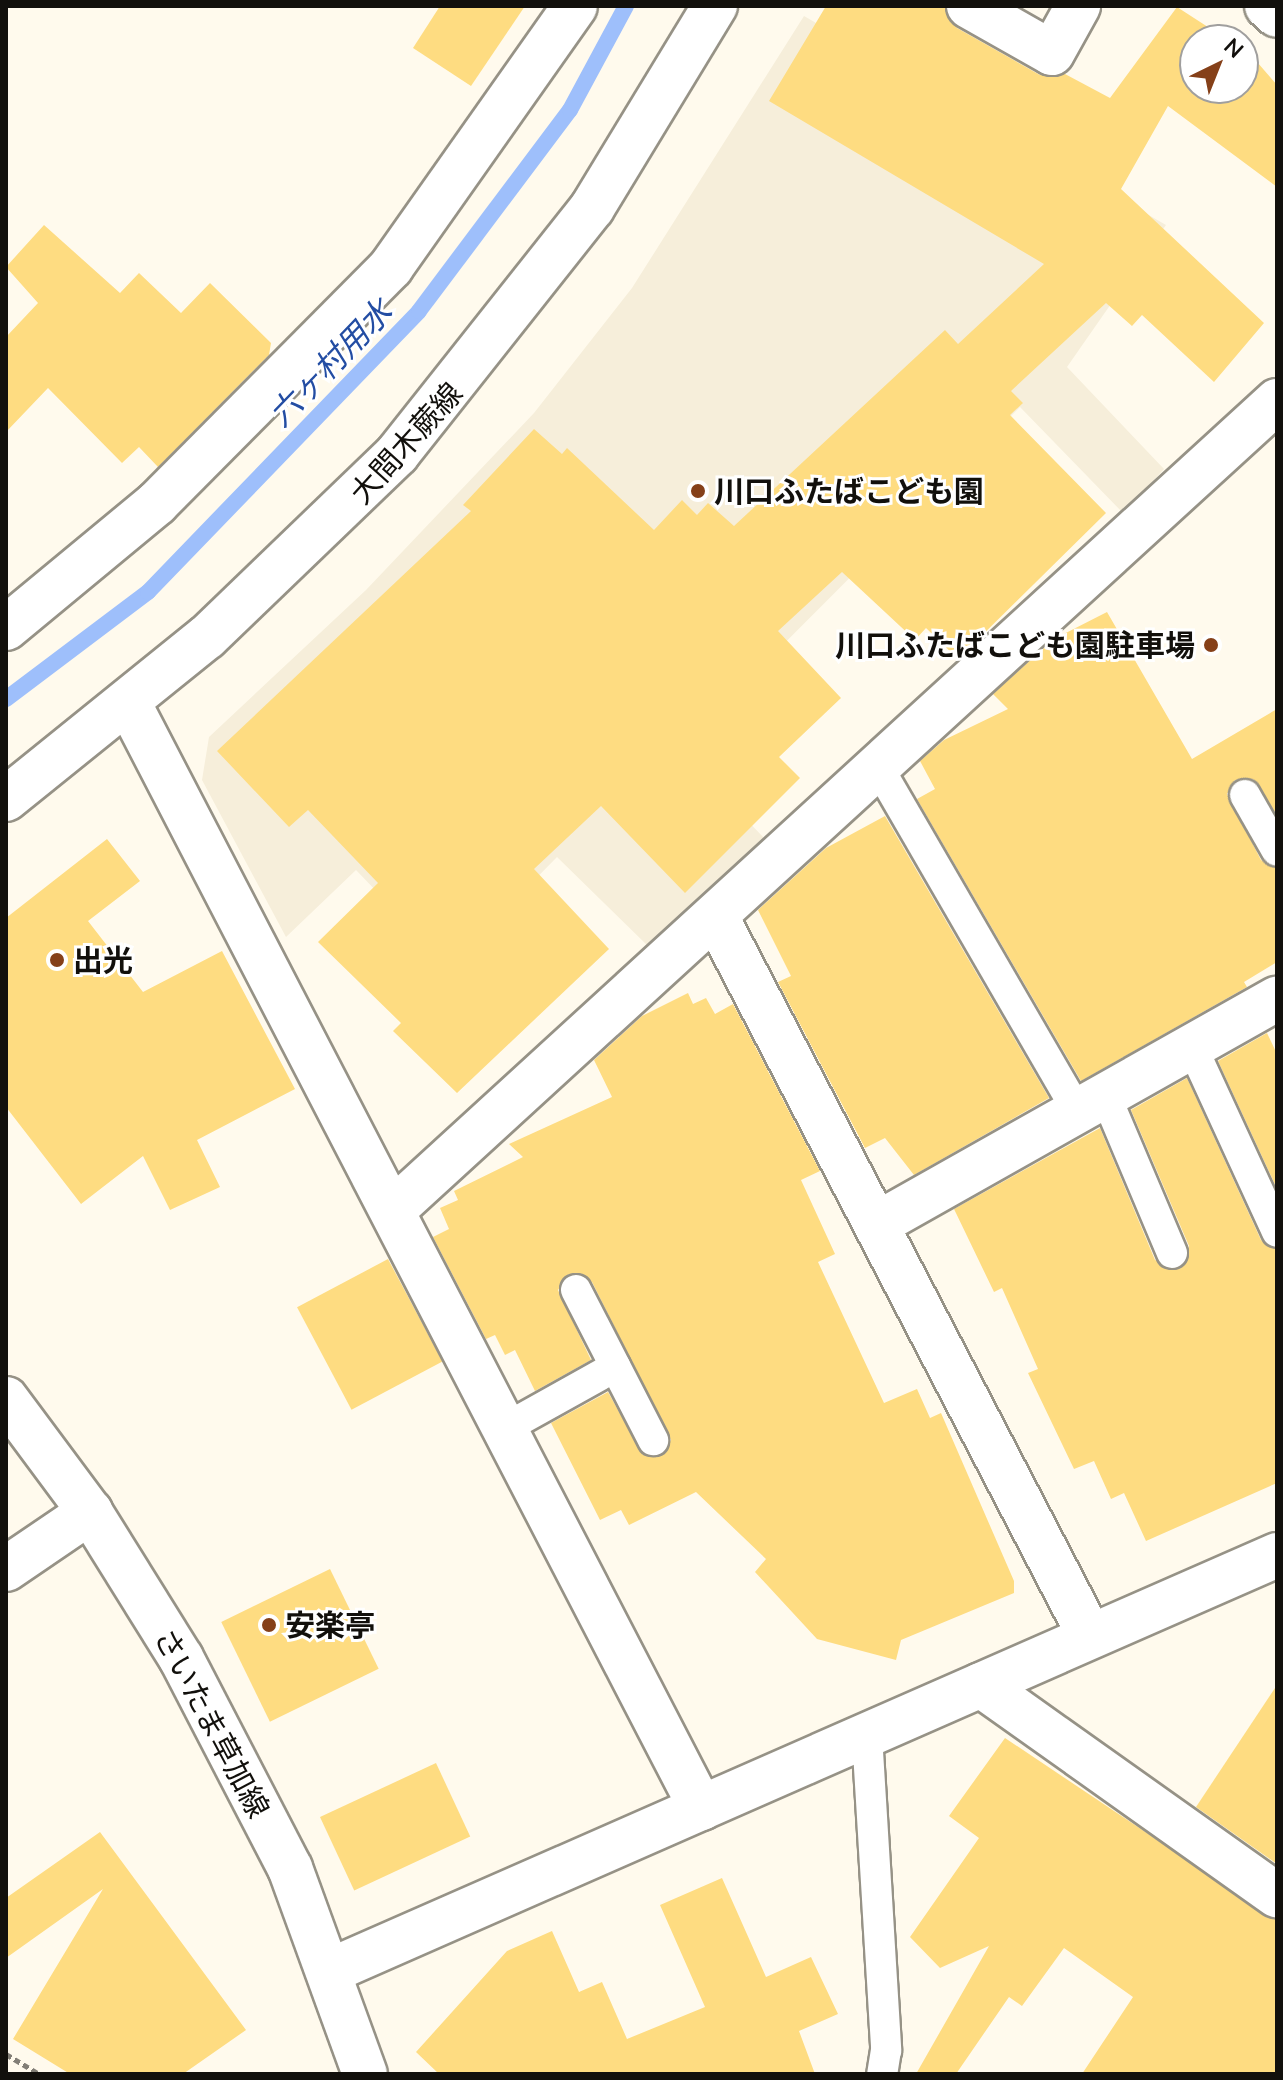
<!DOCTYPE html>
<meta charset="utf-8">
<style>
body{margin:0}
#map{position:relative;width:1283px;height:2080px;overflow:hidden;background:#fffaed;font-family:Mulish,"Noto Sans JP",sans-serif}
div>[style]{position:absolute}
.built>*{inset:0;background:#f6eeda}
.stream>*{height:16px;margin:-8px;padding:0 8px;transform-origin:8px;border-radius:8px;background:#9ebffb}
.building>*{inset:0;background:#fedc81;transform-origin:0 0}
.path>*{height:5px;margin-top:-2.5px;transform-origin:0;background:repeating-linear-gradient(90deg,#827e76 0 6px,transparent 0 10px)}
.roads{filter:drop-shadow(2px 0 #969286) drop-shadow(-2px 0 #969286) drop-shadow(0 2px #969286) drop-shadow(0 -2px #969286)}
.lane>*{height:30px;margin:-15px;padding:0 15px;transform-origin:15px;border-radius:15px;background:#fff}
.street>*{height:44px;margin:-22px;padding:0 22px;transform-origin:22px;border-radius:22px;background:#fff}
.secondary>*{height:44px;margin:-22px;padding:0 22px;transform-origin:22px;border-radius:22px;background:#fff}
.primary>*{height:44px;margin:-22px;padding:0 22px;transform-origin:22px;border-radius:22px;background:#fff}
.dots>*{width:22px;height:22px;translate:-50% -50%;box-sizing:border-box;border:4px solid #fff;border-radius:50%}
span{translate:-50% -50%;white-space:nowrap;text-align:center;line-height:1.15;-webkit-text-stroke:6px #fff;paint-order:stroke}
.street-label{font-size:30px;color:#12100c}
.poi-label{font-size:30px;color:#12100c;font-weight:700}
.left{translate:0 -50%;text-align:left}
.right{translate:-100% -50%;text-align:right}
.water-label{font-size:32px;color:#234da3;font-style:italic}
.frame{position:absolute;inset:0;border:8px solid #12100c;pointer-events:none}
.north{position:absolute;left:1179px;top:24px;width:80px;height:80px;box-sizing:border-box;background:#fff;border:2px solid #a09f9e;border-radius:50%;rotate:43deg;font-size:22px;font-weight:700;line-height:32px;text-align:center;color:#12100c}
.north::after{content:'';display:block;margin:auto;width:28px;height:36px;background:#854019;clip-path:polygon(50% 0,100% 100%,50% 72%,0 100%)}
</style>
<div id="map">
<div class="built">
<i style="clip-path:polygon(804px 16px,1166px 225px,1067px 367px,1164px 469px,1123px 513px,1020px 407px,679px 749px,765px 839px,650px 948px,557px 857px,449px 967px,356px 870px,286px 937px,202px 780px,209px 737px,366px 590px,534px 413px,632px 288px)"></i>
</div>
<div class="stream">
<i style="left:6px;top:699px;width:178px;rotate:-37deg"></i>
<i style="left:148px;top:592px;width:390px;rotate:-46deg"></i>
<i style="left:419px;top:311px;width:251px;rotate:-53.1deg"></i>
<i style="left:570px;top:110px;width:118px;rotate:-61.7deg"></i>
</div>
<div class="building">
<i style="clip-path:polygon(440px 6px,525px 6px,471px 86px,413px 48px)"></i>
<i style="clip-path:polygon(826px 6px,944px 6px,957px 28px,1040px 75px,1065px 74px,1110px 98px,1177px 7px,1228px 40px,1195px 40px,1195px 88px,1243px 88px,1243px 50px,1251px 55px,1277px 85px,1277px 187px,1168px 106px,1121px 189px,1264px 323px,1214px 382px,1142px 315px,1132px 326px,1106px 303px,1011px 391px,1023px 403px,1010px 415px,1106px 513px,958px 659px,926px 628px,915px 640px,842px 572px,778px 631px,841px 698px,779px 757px,800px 778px,685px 893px,601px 806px,534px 869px,609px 949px,457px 1093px,393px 1031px,401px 1023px,318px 942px,378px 883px,308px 810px,289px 827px,217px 751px,471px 511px,463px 505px,534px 429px,562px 454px,567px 448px,654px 530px,682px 500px,697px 515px,708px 503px,734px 526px,945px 330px,958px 344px,1044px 264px,769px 101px)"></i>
<i style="clip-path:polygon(44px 225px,120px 293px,139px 273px,181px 313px,210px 283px,271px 343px,269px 355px,158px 467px,139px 447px,122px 463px,48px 388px,6px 432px,6px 337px,38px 303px,6px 267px)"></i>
<i style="clip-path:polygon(1107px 612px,1192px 759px,1277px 709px,1277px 815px,1253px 779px,1235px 780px,1227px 794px,1261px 860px,1277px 869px,1277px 962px,1244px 982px,1247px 987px,1081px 1081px,917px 799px,935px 789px,920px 761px,944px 740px,1008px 709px,993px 694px,1054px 639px)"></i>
<i style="clip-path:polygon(885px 816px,1049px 1098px,914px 1175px,885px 1138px,865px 1148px,778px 982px,791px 976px,758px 910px,826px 848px)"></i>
<i style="clip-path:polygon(107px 839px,140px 881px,88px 921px,143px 992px,222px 951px,295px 1089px,197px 1140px,220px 1187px,170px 1210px,143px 1156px,81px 1204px,6px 1107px,6px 918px)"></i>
<i style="clip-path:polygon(688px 993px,693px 1004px,706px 998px,715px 1014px,733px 1004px,820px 1171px,801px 1180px,835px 1254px,818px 1262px,884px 1403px,917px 1389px,930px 1418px,941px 1413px,1014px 1581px,1014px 1593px,901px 1640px,896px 1660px,817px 1639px,755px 1572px,766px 1559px,696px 1492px,629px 1525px,621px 1510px,600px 1520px,551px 1423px,608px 1392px,643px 1455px,660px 1456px,671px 1440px,592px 1282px,569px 1274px,558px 1290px,591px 1360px,535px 1391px,515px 1350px,505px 1355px,495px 1335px,486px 1339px,433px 1237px,449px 1229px,440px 1208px,458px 1200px,454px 1191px,523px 1157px,509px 1144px,612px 1097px,594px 1060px,642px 1016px)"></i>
<i style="clip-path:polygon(1267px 1033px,1277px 1054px,1277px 1189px,1218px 1061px)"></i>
<i style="clip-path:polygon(1187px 1078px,1261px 1240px,1277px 1250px,1277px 1483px,1146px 1541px,1124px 1493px,1111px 1499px,1094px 1461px,1074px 1469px,1028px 1373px,1038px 1369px,1002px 1288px,994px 1292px,954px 1209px,1100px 1128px,1155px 1260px,1180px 1269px,1189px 1246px,1131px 1110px)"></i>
<i style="left:388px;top:1259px;width:116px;height:103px;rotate:62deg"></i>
<i style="left:330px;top:1569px;width:111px;height:121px;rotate:64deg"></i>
<i style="clip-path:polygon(1277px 1685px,1277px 1864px,1196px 1807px)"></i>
<i style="clip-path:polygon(1005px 1738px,1277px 1920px,1277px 2074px,1082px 2074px,1133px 1997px,1064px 1948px,1022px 2006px,1009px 1997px,956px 2074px,916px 2074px,989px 1946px,940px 1968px,910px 1937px,979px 1838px,949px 1816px)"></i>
<i style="left:436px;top:1763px;width:81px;height:128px;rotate:65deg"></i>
<i style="clip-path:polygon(100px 1832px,246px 2030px,183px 2074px,70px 2074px,13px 2039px,103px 1889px,6px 1958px,6px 1898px)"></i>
<i style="clip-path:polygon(722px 1878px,766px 1977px,811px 1957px,838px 2014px,799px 2031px,815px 2074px,439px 2074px,416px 2052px,507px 1951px,552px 1931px,579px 1992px,602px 1982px,627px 2039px,705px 2007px,660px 1905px)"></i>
</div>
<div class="path">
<i style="left:6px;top:2054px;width:39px;rotate:31deg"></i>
</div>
<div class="roads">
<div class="lane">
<i style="left:878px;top:767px;width:402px;rotate:59.9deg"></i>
<i style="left:1245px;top:795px;width:64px;rotate:60.3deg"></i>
<i style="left:1193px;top:1049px;width:201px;rotate:65.3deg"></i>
<i style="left:1107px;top:1099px;width:167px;rotate:67.1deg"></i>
<i style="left:576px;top:1290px;width:169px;rotate:62.8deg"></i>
<i style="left:507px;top:1427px;width:124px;rotate:-29.1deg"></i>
<i style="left:867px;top:1735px;width:316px;rotate:86.5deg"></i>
<i style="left:886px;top:2050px;width:24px;rotate:99deg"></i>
</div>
<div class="street">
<i style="left:969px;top:6px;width:95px;rotate:29.5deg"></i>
<i style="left:1052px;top:53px;width:54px;rotate:-61deg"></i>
<i style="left:1267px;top:6px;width:13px;rotate:42deg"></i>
<i style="left:6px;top:628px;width:196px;rotate:-39.6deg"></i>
<i style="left:157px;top:503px;width:332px;rotate:-45.2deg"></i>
<i style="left:391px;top:267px;width:319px;rotate:-54.8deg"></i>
<i style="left:128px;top:702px;width:1246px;rotate:62.61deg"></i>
<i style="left:716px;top:917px;width:810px;rotate:62.52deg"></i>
<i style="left:394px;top:1209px;width:1197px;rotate:-42.46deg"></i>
<i style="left:877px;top:1224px;width:459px;rotate:-29.4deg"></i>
<i style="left:6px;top:1569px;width:102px;rotate:-34.2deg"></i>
<i style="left:981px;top:1685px;width:363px;rotate:35.4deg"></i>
</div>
<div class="secondary">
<i style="left:6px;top:799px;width:258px;rotate:-38.9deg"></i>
<i style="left:207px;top:637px;width:264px;rotate:-43.9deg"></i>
<i style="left:397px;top:454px;width:314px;rotate:-51.6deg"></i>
<i style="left:592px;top:208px;width:237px;rotate:-58.7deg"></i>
<i style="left:332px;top:1970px;width:1032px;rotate:-23.71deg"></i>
</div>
<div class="primary">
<i style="left:6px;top:1399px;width:141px;rotate:53.4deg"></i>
<i style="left:90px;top:1512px;width:172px;rotate:58.1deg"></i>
<i style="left:181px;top:1658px;width:237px;rotate:62.6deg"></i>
<i style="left:290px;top:1868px;width:219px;rotate:70deg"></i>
</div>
</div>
<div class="dots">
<i style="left:698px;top:491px;background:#854019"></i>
<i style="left:1211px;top:645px;background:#854019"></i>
<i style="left:57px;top:960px;background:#854019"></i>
<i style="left:269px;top:1625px;background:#854019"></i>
</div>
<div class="street-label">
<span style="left:406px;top:443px;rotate:-48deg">大間木蕨線</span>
<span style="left:212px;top:1723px;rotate:62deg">さいたま草加線</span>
</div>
<div class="poi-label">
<span class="left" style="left:714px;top:491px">川口ふたばこども園</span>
<span class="right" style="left:1195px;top:645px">川口ふたばこども園駐車場</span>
<span class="left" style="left:73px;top:960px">出光</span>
<span class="left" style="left:285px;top:1625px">安楽亭</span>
</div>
<div class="water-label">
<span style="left:330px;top:363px;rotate:-46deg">六ヶ村用水</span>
</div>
<div class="frame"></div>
<div class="north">N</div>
</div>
